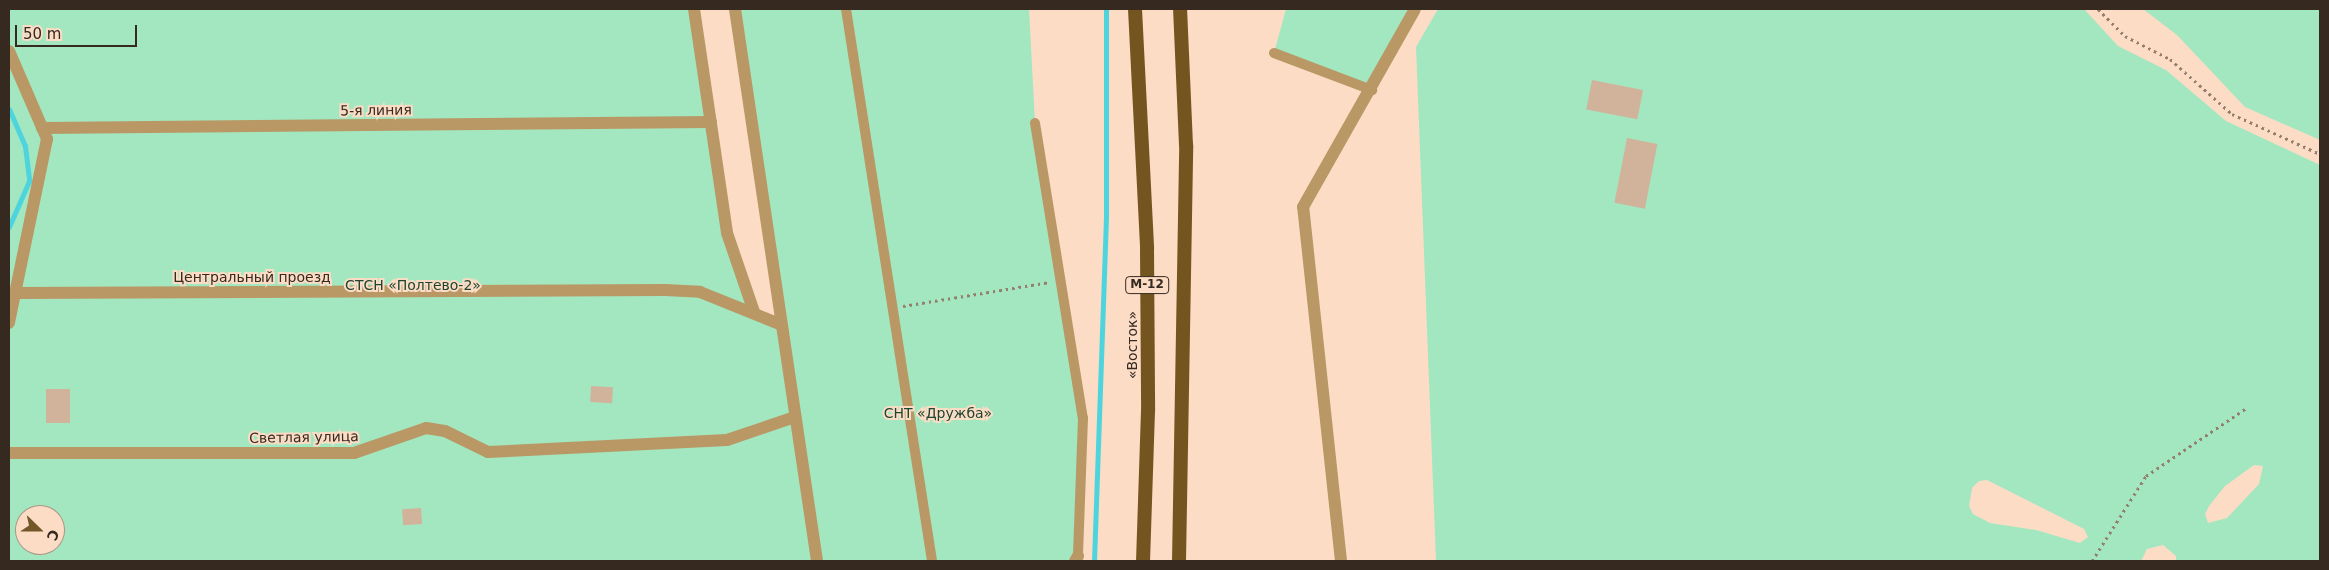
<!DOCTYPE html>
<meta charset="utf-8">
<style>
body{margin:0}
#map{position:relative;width:2329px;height:570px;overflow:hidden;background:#fcdcc5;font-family:"DejaVu Sans",sans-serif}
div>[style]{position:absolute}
.green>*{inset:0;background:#a3e7c0}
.stream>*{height:5px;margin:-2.5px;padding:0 2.5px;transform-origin:2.5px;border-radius:2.5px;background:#4ed4dd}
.building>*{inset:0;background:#d1b39c;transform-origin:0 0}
.path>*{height:3px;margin-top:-1.5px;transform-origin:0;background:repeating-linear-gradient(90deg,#947f6f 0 2.5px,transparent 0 6.5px)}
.service>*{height:10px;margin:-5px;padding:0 5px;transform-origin:5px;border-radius:5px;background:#b99865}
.minor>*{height:12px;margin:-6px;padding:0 6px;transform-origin:6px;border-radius:6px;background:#b99865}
.trunk>*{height:14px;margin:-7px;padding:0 7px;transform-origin:7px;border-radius:7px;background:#745520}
span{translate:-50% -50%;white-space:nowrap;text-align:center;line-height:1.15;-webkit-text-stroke:4px #fcdcc5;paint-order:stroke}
.shield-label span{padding:1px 4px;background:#fcdcc5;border:1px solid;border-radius:4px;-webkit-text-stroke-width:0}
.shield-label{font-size:12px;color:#352920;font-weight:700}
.street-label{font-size:14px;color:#352920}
.park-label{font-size:14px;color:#1d4530}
.frame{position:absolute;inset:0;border:10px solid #352920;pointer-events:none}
.north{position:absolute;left:15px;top:505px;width:50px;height:50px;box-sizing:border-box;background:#fcdcc5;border:1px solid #ac9483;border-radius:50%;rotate:112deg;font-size:14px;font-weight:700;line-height:20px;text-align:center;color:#352920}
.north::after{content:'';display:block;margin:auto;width:18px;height:22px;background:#725729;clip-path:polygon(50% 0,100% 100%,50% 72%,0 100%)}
.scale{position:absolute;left:15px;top:25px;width:122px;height:22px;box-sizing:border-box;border:2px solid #352920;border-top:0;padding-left:6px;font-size:15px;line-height:18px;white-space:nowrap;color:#352920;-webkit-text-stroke:4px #fcdcc5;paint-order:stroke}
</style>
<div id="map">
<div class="green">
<i style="clip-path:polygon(evenodd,9px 9px,694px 9px,727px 233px,754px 312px,781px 325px,736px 9px,1029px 9px,1035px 123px,1083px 418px,1075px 561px,9px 561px,9px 9px,25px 515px,55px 515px,55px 545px,25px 545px,25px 515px)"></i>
<i style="clip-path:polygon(1286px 9px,1417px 9px,1372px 90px,1274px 53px)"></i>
<i style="clip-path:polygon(evenodd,1438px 9px,2084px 9px,2118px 46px,2166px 70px,2226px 121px,2320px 165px,2320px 561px,2176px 561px,2176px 556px,2163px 545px,2147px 549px,2141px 561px,1436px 561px,1416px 47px,1438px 9px,2254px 465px,2263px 466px,2259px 484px,2227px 518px,2208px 523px,2205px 514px,2209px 506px,2225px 486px,2254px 465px,1438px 9px,1987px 480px,2084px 529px,2088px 537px,2080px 543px,2036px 530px,1990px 523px,1973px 514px,1969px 506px,1972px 488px,1979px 481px,1987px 480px)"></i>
<i style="clip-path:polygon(2143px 9px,2320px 9px,2320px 140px,2245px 107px,2177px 35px)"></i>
</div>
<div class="stream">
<i style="left:9px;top:109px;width:40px;rotate:66.6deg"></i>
<i style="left:25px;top:146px;width:35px;rotate:83deg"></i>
<i style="left:29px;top:181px;width:50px;rotate:113.5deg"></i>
<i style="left:1094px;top:561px;width:345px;rotate:-88deg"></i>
<i style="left:1106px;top:216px;width:207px;rotate:-90deg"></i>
</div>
<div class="building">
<i style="left:1592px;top:80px;width:52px;height:30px;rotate:11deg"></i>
<i style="left:1627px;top:138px;width:31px;height:66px;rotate:11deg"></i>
<i style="left:591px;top:386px;width:22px;height:16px;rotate:3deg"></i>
<i style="left:46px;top:389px;width:24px;height:34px"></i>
<i style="left:421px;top:508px;width:16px;height:19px;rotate:86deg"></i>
</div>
<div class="path">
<i style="left:2098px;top:9px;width:38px;rotate:45deg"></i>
<i style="left:2125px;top:36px;width:51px;rotate:27.1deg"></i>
<i style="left:2170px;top:59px;width:83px;rotate:41.6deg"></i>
<i style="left:2232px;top:114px;width:97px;rotate:24.4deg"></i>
<i style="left:903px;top:306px;width:149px;rotate:-9.3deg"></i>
<i style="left:2092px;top:561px;width:101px;rotate:-57.6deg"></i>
<i style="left:2146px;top:476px;width:123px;rotate:-34.1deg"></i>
</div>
<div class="service">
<i style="left:846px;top:9px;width:559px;rotate:81.14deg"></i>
<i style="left:1274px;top:53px;width:105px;rotate:20.7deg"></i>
<i style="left:1035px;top:123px;width:299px;rotate:80.8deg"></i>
<i style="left:1083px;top:418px;width:138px;rotate:92.1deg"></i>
</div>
<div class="minor">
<i style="left:694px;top:9px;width:226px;rotate:81.6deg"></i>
<i style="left:727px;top:233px;width:83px;rotate:71.1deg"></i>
<i style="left:735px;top:9px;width:558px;rotate:81.55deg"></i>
<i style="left:9px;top:51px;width:96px;rotate:66.6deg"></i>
<i style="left:47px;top:139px;width:188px;rotate:101.7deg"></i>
<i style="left:42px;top:128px;width:669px;rotate:-0.51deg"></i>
<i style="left:15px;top:293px;width:650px;rotate:-0.26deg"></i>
<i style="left:665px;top:290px;width:35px;rotate:3deg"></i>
<i style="left:700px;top:292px;width:88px;rotate:21.9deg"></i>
<i style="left:9px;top:453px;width:345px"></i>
<i style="left:354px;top:453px;width:76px;rotate:-19.1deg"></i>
<i style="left:426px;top:428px;width:19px;rotate:9deg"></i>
<i style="left:445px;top:431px;width:48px;rotate:26deg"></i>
<i style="left:488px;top:452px;width:239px;rotate:-2.9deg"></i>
<i style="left:727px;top:440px;width:72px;rotate:-18.7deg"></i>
<i style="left:1075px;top:561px;width:6px;rotate:-59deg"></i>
<i style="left:1341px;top:561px;width:356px;rotate:-96.1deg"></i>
<i style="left:1303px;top:207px;width:227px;rotate:-60.5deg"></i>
</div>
<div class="trunk">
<i style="left:1135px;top:9px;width:240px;rotate:87.1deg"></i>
<i style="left:1147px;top:249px;width:162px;rotate:89.6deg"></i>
<i style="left:1148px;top:411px;width:150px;rotate:91.9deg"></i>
<i style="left:1179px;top:561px;width:416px;rotate:-89deg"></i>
<i style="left:1186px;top:145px;width:136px;rotate:-92.5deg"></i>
</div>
<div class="shield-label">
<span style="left:1147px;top:285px">М-12</span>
</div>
<div class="street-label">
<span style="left:376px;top:110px;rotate:-1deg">5-я линия</span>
<span style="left:252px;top:277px">Центральный проезд</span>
<span style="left:1132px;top:345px;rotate:-90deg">«Восток»</span>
<span style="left:304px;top:437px;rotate:-1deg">Светлая улица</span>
</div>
<div class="park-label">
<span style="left:413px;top:285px">СТСН «Полтево-2»</span>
<span style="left:938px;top:413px">СНТ «Дружба»</span>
</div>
<div class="frame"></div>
<div class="north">С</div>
<div class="scale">50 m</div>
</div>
